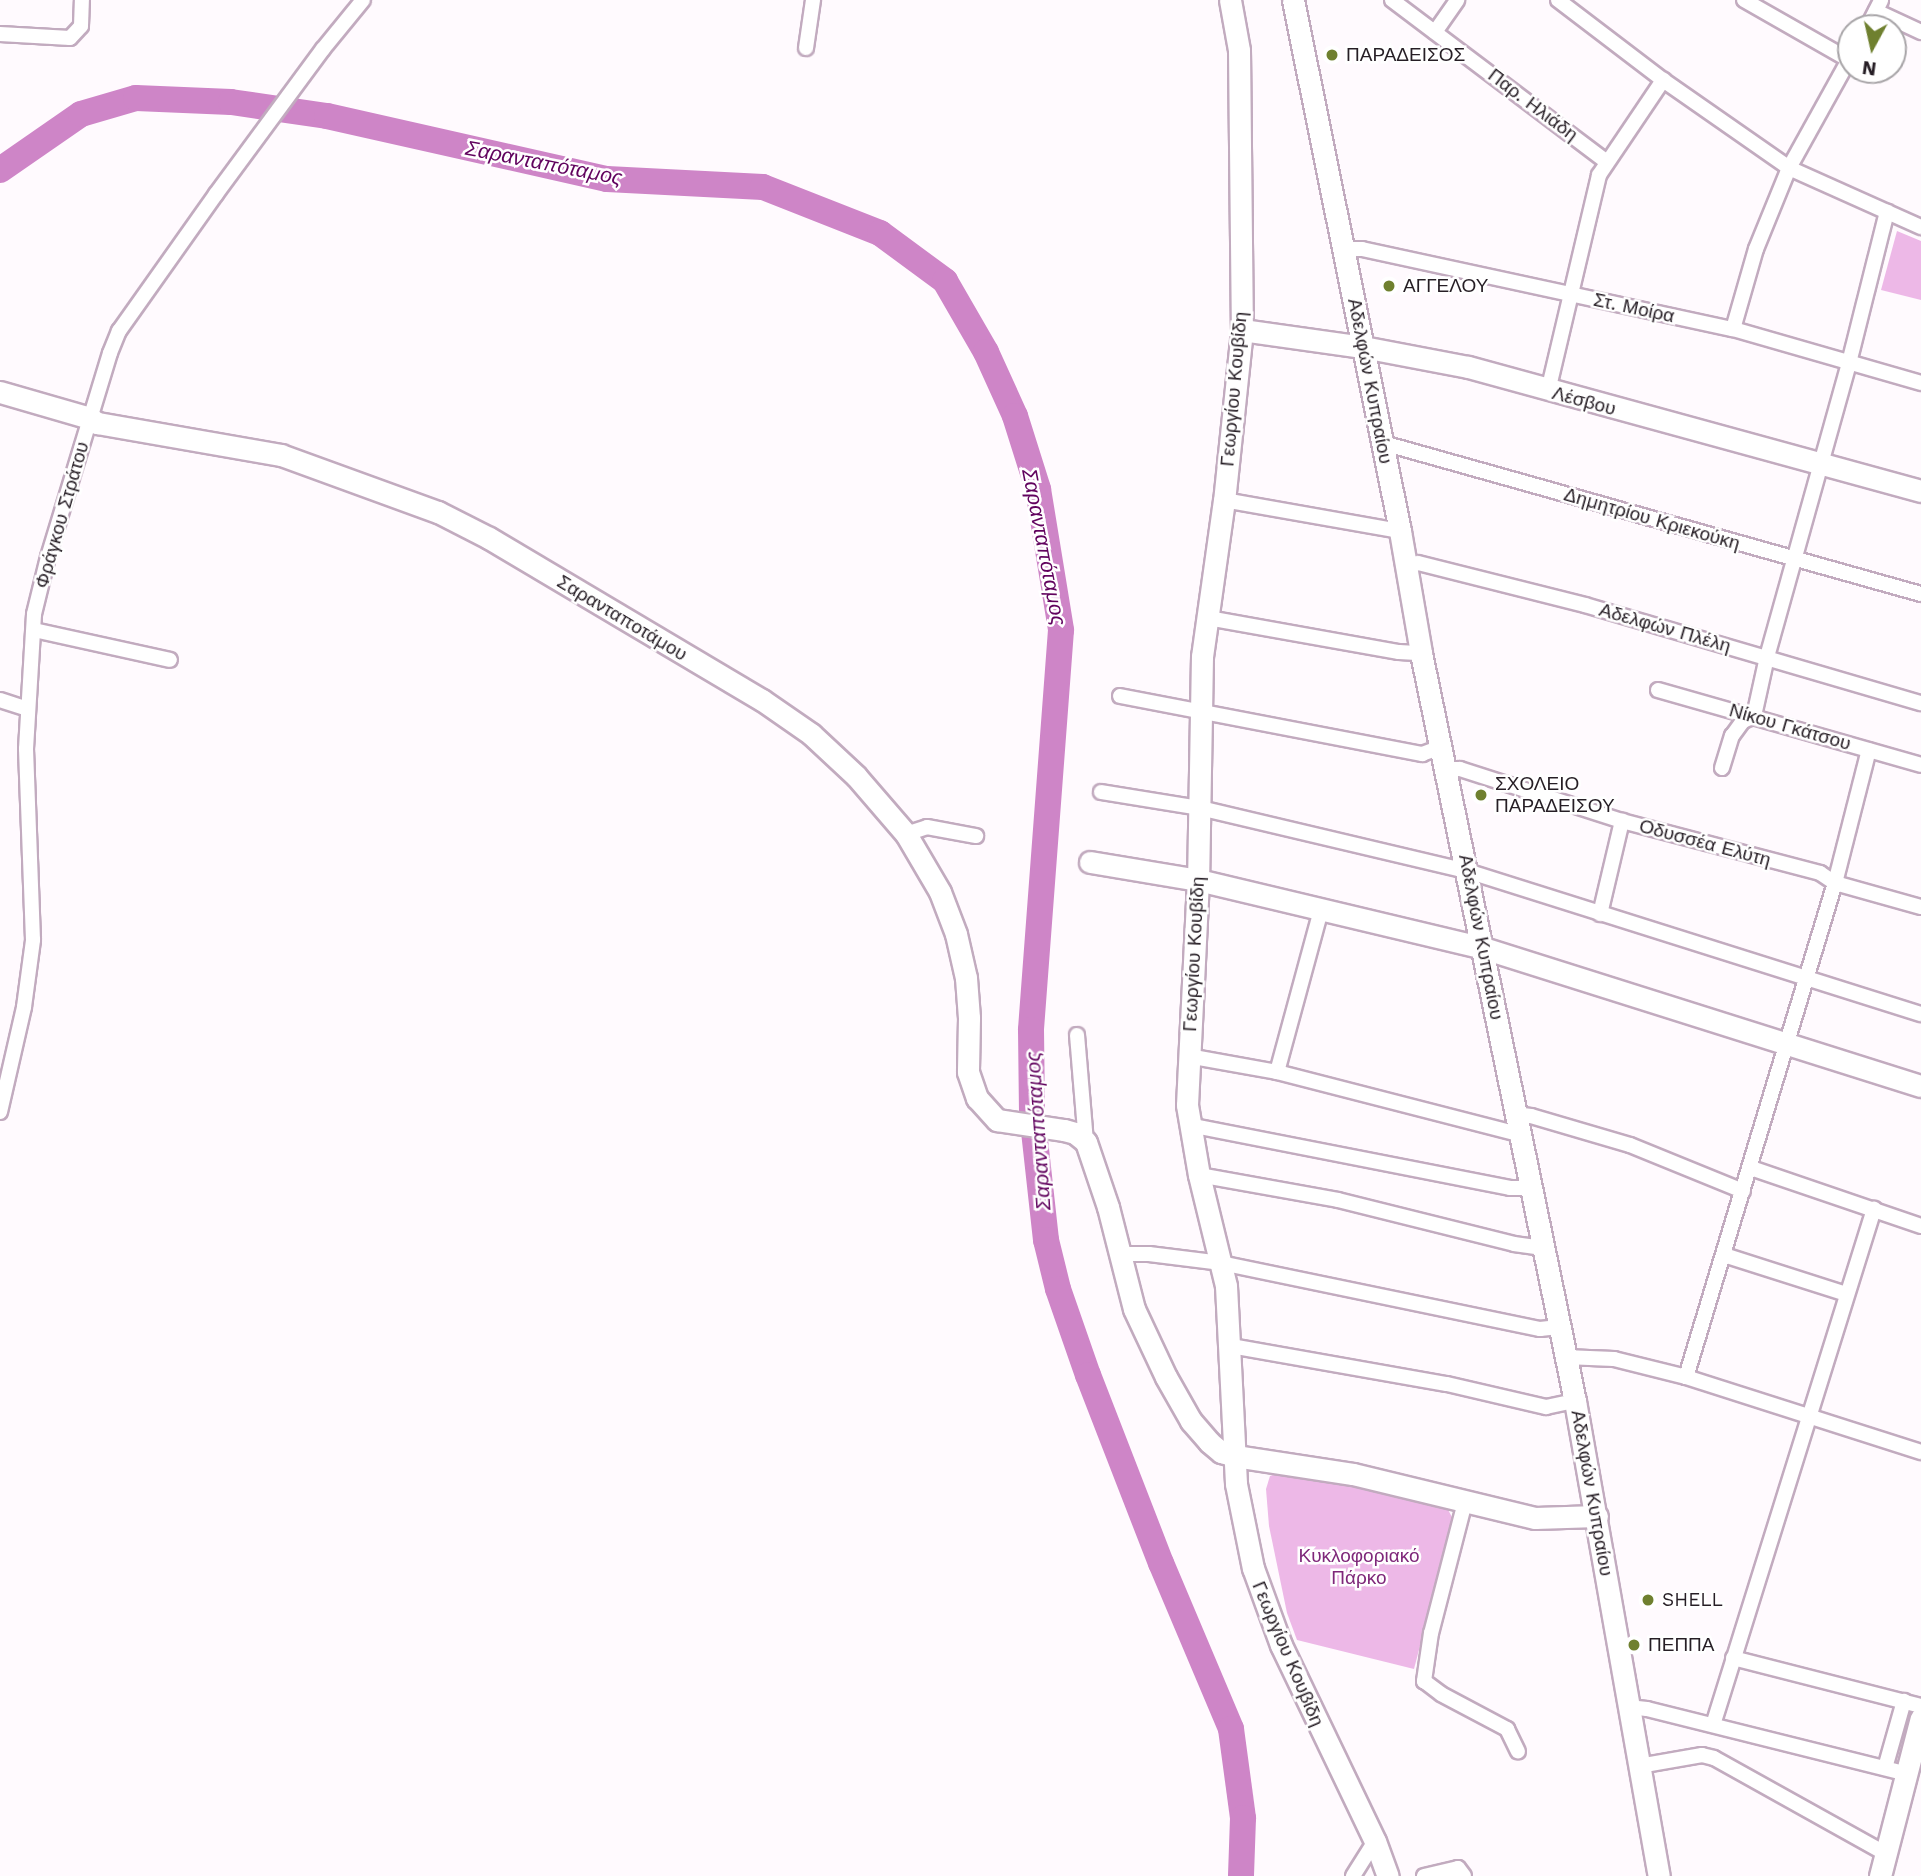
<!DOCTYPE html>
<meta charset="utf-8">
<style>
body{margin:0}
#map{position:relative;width:1921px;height:1876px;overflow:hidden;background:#fffafe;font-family:"Work Sans",sans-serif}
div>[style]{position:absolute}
.green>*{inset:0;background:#edb8e7}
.river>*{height:26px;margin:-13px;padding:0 13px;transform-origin:13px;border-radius:13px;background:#ce85c7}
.roads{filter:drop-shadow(2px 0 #c2abbf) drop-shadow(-2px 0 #c2abbf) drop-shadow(0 2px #c2abbf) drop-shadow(0 -2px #c2abbf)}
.street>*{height:14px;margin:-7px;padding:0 7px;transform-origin:7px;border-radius:7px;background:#fff}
.secondary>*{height:21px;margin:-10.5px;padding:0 10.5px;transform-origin:10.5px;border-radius:10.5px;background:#fff}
.dots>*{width:19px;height:19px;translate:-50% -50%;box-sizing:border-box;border:4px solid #fff;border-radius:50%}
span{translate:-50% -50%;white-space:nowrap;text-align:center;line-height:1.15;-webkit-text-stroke:5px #fff;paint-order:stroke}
.poi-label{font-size:19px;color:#261e25}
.left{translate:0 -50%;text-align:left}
.street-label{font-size:19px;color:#261e25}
.park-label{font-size:19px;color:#7f287a}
.water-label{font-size:21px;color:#61035e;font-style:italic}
.north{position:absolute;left:1837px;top:14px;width:70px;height:70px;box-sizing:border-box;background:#fff;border:2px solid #a8a5a8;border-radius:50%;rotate:188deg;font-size:19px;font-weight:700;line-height:28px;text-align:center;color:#261e25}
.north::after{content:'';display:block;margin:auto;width:24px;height:32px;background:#6f802f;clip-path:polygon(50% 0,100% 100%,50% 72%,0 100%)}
</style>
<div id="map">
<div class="green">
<i style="clip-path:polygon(1897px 231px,1921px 241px,1921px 300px,1881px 290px)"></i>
<i style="clip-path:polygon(1288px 1469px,1445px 1504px,1453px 1519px,1414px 1669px,1297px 1640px,1287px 1613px,1269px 1526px,1266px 1489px,1270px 1476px)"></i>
</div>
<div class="river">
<i style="left:0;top:170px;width:98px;rotate:-34.7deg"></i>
<i style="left:81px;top:114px;width:57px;rotate:-16.2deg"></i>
<i style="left:136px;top:98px;width:95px;rotate:2.4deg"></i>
<i style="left:231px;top:102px;width:97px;rotate:8.3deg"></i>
<i style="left:327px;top:116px;width:287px;rotate:12.7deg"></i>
<i style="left:607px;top:179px;width:156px;rotate:2.9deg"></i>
<i style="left:763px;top:187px;width:126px;rotate:21.5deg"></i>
<i style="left:880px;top:233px;width:81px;rotate:36.4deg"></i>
<i style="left:945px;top:281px;width:82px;rotate:60deg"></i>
<i style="left:986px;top:352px;width:70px;rotate:65.6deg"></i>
<i style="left:1015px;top:416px;width:77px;rotate:72.5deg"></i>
<i style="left:1038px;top:489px;width:143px;rotate:80.7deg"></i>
<i style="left:1061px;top:630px;width:401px;rotate:94.3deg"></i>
<i style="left:1031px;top:1030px;width:83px;rotate:89.3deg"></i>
<i style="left:1032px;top:1113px;width:128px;rotate:83.7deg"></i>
<i style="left:1046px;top:1240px;width:50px;rotate:76.2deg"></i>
<i style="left:1058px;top:1289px;width:91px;rotate:70.8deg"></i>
<i style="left:1088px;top:1375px;width:202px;rotate:68.8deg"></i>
<i style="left:1161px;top:1563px;width:180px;rotate:67.1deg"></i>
<i style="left:1231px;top:1729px;width:90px;rotate:82.3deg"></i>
<i style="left:1243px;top:1818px;width:58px;rotate:92deg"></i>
</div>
<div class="roads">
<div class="street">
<i style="left:1392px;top:0;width:268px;rotate:37deg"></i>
<i style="left:1558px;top:0;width:132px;rotate:37.3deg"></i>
<i style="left:1663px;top:80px;width:154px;rotate:34.9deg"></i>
<i style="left:1789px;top:168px;width:145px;rotate:24.1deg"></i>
<i style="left:1744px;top:0;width:121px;rotate:29.7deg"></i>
<i style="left:1876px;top:11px;width:50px;rotate:25deg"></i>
<i style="left:1867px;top:28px;width:31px;rotate:-63deg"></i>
<i style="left:1435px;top:32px;width:39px;rotate:-55deg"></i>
<i style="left:0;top:34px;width:70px;rotate:3.3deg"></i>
<i style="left:70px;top:38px;width:16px;rotate:-47deg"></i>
<i style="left:81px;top:26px;width:26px;rotate:-88deg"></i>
<i style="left:806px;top:48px;width:49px;rotate:-81.7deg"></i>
<i style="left:1344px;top:249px;width:18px"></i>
<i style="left:1362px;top:249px;width:380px;rotate:12.2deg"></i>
<i style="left:1733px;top:329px;width:196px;rotate:16deg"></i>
<i style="left:1733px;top:329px;width:83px;rotate:-74deg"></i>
<i style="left:1756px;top:249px;width:87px;rotate:-67.8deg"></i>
<i style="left:1789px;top:168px;width:128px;rotate:-61deg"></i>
<i style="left:1548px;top:391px;width:222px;rotate:-76.7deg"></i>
<i style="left:1599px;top:175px;width:115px;rotate:-56deg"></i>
<i style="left:1383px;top:443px;width:559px;rotate:15.68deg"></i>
<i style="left:1224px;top:500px;width:179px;rotate:10deg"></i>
<i style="left:1407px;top:566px;width:11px;rotate:-15deg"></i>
<i style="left:1418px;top:563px;width:172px;rotate:14.1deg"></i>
<i style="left:1585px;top:605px;width:350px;rotate:16.3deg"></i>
<i style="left:1208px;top:618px;width:194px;rotate:10.1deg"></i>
<i style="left:1399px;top:652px;width:22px;rotate:3deg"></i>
<i style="left:34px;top:630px;width:139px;rotate:12.4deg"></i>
<i style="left:1658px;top:690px;width:273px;rotate:15.9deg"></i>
<i style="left:1120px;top:696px;width:308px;rotate:10.9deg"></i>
<i style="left:1422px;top:754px;width:20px;rotate:-20deg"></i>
<i style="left:0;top:700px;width:28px;rotate:18deg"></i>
<i style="left:1722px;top:768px;width:34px;rotate:-73deg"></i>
<i style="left:1732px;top:736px;width:19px;rotate:-54deg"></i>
<i style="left:1743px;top:721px;width:12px;rotate:-24deg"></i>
<i style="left:1754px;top:716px;width:60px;rotate:-77.6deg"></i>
<i style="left:1767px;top:657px;width:305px;rotate:-74.4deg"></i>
<i style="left:1849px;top:363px;width:156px;rotate:-75.9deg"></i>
<i style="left:1448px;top:769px;width:12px"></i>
<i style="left:1460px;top:769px;width:170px;rotate:17.8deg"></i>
<i style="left:1622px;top:821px;width:205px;rotate:14.7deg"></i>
<i style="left:1820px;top:873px;width:18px;rotate:34deg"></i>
<i style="left:1835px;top:883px;width:89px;rotate:15.6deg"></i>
<i style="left:1101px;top:792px;width:100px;rotate:9.2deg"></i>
<i style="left:1200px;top:808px;width:274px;rotate:13.3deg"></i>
<i style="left:1467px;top:871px;width:476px;rotate:17.5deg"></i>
<i style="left:906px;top:834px;width:22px;rotate:-18deg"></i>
<i style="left:927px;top:827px;width:50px;rotate:10.4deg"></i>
<i style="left:1600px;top:914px;width:96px;rotate:-76.7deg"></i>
<i style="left:1077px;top:1035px;width:107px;rotate:85.2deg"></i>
<i style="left:1188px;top:1056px;width:90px;rotate:10.2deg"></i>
<i style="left:1277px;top:1072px;width:250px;rotate:14.4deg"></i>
<i style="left:1277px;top:1072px;width:168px;rotate:-74.8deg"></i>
<i style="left:0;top:1112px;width:108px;rotate:-77.1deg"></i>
<i style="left:24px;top:1007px;width:68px;rotate:-82.3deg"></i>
<i style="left:33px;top:940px;width:191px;rotate:-92.1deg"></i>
<i style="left:26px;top:749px;width:135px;rotate:-86.6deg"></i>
<i style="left:34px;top:614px;width:59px;rotate:-76.2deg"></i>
<i style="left:48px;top:557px;width:213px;rotate:-73.1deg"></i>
<i style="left:110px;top:353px;width:24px;rotate:-68deg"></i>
<i style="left:119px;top:331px;width:168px;rotate:-54.7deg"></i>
<i style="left:216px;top:194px;width:180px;rotate:-53.6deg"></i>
<i style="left:323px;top:49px;width:63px;rotate:-50.8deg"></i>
<i style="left:1515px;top:1114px;width:16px;rotate:7deg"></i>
<i style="left:1531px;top:1116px;width:103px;rotate:16.3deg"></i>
<i style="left:1630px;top:1145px;width:122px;rotate:22.2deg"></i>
<i style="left:1189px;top:1125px;width:327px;rotate:11.1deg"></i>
<i style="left:1510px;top:1188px;width:20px"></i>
<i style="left:1751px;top:1168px;width:180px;rotate:18.8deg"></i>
<i style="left:1199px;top:1175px;width:141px;rotate:10.2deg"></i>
<i style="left:1338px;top:1200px;width:181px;rotate:14deg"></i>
<i style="left:1514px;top:1244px;width:29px;rotate:8deg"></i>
<i style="left:1119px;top:1254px;width:30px"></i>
<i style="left:1149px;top:1254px;width:73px;rotate:7.1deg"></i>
<i style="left:1221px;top:1263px;width:326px;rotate:11.7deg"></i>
<i style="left:1540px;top:1329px;width:19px;rotate:-6deg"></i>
<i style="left:1724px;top:1255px;width:128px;rotate:17.7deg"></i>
<i style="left:1231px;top:1346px;width:219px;rotate:10deg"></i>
<i style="left:1447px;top:1384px;width:102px;rotate:13.1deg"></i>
<i style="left:1546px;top:1407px;width:30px;rotate:-12deg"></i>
<i style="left:1565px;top:1357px;width:49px;rotate:2.3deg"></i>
<i style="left:1614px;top:1359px;width:74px;rotate:14deg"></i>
<i style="left:1686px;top:1377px;width:247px;rotate:17.7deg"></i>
<i style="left:1686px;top:1377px;width:516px;rotate:-73.22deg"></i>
<i style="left:1835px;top:883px;width:137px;rotate:-75.7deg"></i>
<i style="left:1465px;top:1502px;width:135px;rotate:104.5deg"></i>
<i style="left:1431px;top:1633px;width:49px;rotate:98.3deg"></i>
<i style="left:1424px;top:1681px;width:21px;rotate:37deg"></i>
<i style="left:1441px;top:1694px;width:75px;rotate:27.9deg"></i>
<i style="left:1507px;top:1729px;width:25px;rotate:64deg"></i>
<i style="left:1733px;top:1658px;width:194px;rotate:14.3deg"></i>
<i style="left:1628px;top:1707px;width:19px;rotate:6deg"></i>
<i style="left:1647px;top:1709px;width:265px;rotate:14deg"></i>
<i style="left:1713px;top:1725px;width:541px;rotate:-72.67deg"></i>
<i style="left:1639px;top:1766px;width:64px;rotate:-9.9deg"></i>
<i style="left:1702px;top:1755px;width:12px;rotate:14deg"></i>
<i style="left:1714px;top:1758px;width:196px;rotate:29.1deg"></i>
<i style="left:1885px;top:1768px;width:70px;rotate:-74.2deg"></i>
<i style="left:1353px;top:1876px;width:41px;rotate:-57.8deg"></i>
<i style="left:1424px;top:1876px;width:35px;rotate:-13deg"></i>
<i style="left:1458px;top:1868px;width:10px;rotate:53deg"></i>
</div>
<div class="secondary">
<i style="left:1230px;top:0;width:51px;rotate:79.8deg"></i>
<i style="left:1239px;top:50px;width:280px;rotate:89.4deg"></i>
<i style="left:1242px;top:330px;width:171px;rotate:96deg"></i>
<i style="left:1224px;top:500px;width:158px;rotate:98deg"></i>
<i style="left:1202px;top:656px;width:224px;rotate:91deg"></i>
<i style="left:1198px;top:880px;width:225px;rotate:92.8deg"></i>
<i style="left:1187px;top:1105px;width:71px;rotate:80.3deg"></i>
<i style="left:1199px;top:1175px;width:114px;rotate:76.3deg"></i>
<i style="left:1226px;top:1286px;width:198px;rotate:87.1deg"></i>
<i style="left:1236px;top:1484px;width:86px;rotate:78.6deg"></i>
<i style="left:1253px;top:1568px;width:82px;rotate:70deg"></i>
<i style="left:1281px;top:1645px;width:217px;rotate:64.4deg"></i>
<i style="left:1375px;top:1841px;width:37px;rotate:70deg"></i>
<i style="left:1293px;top:0;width:542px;rotate:78.61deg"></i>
<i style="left:1400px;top:531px;width:124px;rotate:80.2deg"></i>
<i style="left:1421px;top:653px;width:764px;rotate:78.37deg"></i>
<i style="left:1575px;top:1401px;width:482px;rotate:80deg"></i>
<i style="left:1242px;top:330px;width:122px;rotate:8deg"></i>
<i style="left:1363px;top:347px;width:107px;rotate:10.8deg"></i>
<i style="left:1468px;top:367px;width:470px;rotate:15.3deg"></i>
<i style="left:0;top:392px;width:94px;rotate:16.1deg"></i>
<i style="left:90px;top:418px;width:9px;rotate:36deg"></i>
<i style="left:97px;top:423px;width:187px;rotate:9.9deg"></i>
<i style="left:281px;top:455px;width:167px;rotate:20deg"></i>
<i style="left:438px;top:512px;width:57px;rotate:27deg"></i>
<i style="left:489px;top:538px;width:317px;rotate:30.7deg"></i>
<i style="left:762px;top:700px;width:60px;rotate:34.8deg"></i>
<i style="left:811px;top:734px;width:62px;rotate:43deg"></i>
<i style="left:856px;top:776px;width:77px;rotate:49.2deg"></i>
<i style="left:906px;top:834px;width:67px;rotate:59.6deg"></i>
<i style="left:940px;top:892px;width:45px;rotate:69.1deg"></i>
<i style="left:956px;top:934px;width:45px;rotate:77.2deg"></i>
<i style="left:966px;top:978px;width:40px;rotate:85.7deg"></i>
<i style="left:969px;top:1018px;width:54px;rotate:91.1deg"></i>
<i style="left:968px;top:1072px;width:28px;rotate:71deg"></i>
<i style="left:977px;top:1098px;width:30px;rotate:48deg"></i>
<i style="left:997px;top:1120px;width:68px;rotate:8.5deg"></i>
<i style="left:1064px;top:1130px;width:11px;rotate:15deg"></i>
<i style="left:1075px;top:1133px;width:14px;rotate:39deg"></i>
<i style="left:1086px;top:1142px;width:69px;rotate:71.3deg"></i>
<i style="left:1108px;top:1207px;width:105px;rotate:75.7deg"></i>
<i style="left:1134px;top:1309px;width:75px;rotate:64.8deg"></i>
<i style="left:1166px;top:1377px;width:51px;rotate:60.4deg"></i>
<i style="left:1191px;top:1421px;width:28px;rotate:49deg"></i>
<i style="left:1209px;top:1442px;width:16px;rotate:40deg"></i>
<i style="left:1221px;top:1452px;width:15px;rotate:16deg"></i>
<i style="left:1235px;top:1456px;width:119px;rotate:8.7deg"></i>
<i style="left:1353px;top:1474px;width:187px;rotate:13.6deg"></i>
<i style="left:1535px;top:1518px;width:62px;rotate:-1.8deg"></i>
<i style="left:1090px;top:862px;width:109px;rotate:9.5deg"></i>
<i style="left:1198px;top:880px;width:293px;rotate:13.4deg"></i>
<i style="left:1483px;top:948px;width:459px;rotate:17.5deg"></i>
<i style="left:1880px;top:1876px;width:163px;rotate:-75.5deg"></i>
</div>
</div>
<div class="dots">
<i style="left:1332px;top:55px;background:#6f802f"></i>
<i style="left:1389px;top:286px;background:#6f802f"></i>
<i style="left:1481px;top:795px;background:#6f802f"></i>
<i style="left:1648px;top:1600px;background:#6f802f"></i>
<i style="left:1634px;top:1645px;background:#6f802f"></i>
</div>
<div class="poi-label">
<span class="left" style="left:1346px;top:55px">ΠΑΡΑΔΕΙΣΟΣ</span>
<span class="left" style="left:1403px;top:286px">ΑΓΓΕΛΟΥ</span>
<span class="left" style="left:1495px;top:795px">ΣΧΟΛΕΙΟ<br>ΠΑΡΑΔΕΙΣΟΥ</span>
<span class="left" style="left:1662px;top:1600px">SHELL</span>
<span class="left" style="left:1648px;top:1645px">ΠΕΠΠΑ</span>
</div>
<div class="street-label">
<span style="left:1533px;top:105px;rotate:37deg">Παρ. Ηλιάδη</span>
<span style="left:1634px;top:308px;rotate:12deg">Στ. Μοίρα</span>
<span style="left:1370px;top:381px;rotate:79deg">Αδελφών Κυπραίου</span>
<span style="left:1234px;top:389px;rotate:-85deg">Γεωργίου Κουβίδη</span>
<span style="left:1584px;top:401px;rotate:15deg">Λέσβου</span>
<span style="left:62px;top:515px;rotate:-74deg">Φράγκου Στράτου</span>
<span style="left:1652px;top:519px;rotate:16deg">Δημητρίου Κριεκούκη</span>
<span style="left:622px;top:618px;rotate:31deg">Σαρανταποτάμου</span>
<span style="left:1665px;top:628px;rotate:16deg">Αδελφών Πλέλη</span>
<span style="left:1790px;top:727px;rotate:16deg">Νίκου Γκάτσου</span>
<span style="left:1705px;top:843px;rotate:15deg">Οδυσσέα Ελύτη</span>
<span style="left:1481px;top:937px;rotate:79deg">Αδελφών Κυπραίου</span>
<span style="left:1194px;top:954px;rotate:-87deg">Γεωργίου Κουβίδη</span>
<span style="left:1592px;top:1493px;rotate:80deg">Αδελφών Κυπραίου</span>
<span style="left:1288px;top:1654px;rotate:67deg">Γεωργίου Κουβίδη</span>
</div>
<div class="park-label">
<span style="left:1359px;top:1567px">Κυκλοφοριακό<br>Πάρκο</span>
</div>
<div class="water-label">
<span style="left:544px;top:163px;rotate:11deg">Σαρανταπόταμος</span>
<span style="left:1044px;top:547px;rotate:79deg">Σαρανταπόταμος</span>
<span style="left:1038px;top:1131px;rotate:-94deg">Σαρανταπόταμος</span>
</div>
<div class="north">N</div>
</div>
